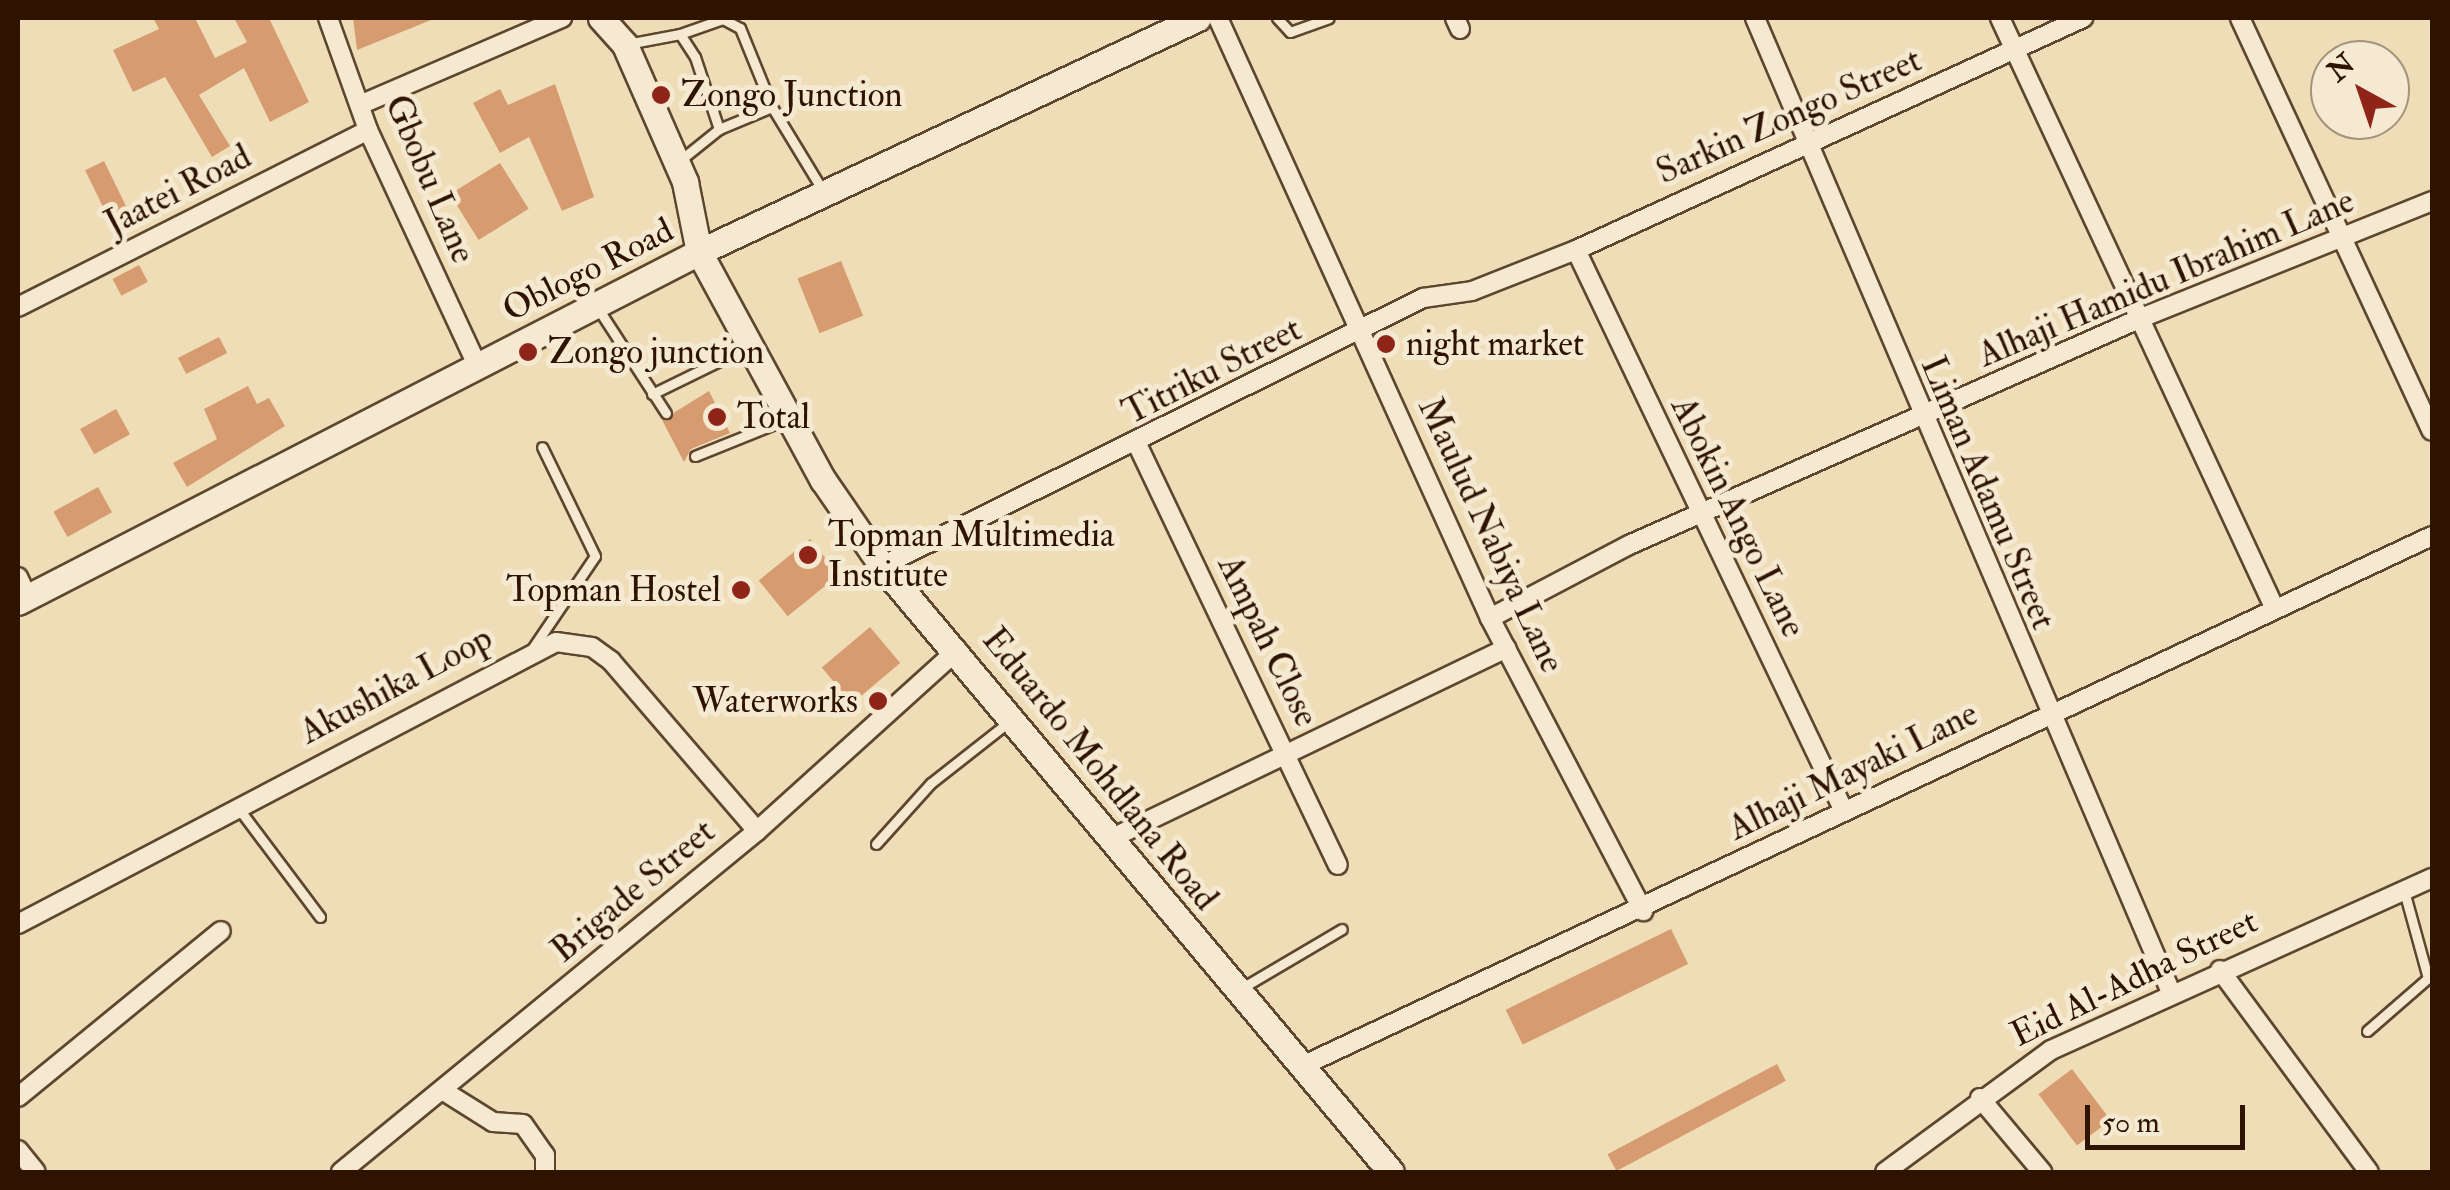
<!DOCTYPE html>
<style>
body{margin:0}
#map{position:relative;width:2450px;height:1190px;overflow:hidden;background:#efddb8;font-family:"IM FELL Double Pica",serif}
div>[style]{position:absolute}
.building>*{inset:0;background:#d69c70;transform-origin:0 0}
.roads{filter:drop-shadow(2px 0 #5e462e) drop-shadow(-2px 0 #5e462e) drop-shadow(0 2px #5e462e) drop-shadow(0 -2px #5e462e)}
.service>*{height:9px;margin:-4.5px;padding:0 4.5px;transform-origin:4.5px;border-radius:4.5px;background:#f5e9d1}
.minor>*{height:18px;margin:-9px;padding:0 9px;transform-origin:9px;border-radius:9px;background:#f5e9d1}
.secondary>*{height:25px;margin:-12.5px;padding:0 12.5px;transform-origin:12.5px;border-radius:12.5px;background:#f5e9d1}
.dots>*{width:28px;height:28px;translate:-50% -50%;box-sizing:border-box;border:5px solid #f5e9d1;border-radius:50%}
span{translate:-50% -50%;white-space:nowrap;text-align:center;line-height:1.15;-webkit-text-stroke:10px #f5e9d1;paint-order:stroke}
.poi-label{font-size:35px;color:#2d1300}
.left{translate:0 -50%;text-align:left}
.right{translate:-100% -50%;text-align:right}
.street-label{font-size:35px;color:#2d1300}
.frame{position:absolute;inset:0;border:20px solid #2d1300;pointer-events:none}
.north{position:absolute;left:2310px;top:40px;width:100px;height:100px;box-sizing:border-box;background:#f5e9d1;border:2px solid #a5937d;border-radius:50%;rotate:320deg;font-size:28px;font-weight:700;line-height:40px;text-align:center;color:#2d1300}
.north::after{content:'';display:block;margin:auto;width:35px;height:45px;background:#8f2418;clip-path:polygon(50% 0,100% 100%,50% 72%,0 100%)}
.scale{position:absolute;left:2085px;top:1105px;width:160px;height:45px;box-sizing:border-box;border:5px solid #2d1300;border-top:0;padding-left:12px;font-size:30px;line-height:35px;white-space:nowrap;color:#2d1300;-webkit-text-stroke:8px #f5e9d1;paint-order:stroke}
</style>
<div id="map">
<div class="building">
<i style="clip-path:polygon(153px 18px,195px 18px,215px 58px,247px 42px,234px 18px,269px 18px,309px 102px,270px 122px,244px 68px,199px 95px,230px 146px,212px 157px,165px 77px,133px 92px,113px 50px,159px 29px)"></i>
<i style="clip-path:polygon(353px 18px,436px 18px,357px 50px)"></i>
<i style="clip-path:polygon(555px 84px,594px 197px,562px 211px,529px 137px,500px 153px,473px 103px,500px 89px,508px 105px)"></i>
<i style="left:104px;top:161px;width:55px;height:21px;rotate:64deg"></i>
<i style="left:500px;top:163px;width:54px;height:59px;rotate:58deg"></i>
<i style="left:841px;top:261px;width:59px;height:47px;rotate:68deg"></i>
<i style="left:139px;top:265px;width:19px;height:30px;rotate:62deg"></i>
<i style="left:219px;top:337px;width:18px;height:46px;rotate:63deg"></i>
<i style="clip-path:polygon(248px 386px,257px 404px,269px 398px,285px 426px,187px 487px,173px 463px,217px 439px,204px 409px)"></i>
<i style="clip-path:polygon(709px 391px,730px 433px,691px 449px,684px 462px,662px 420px)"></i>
<i style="left:116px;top:409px;width:29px;height:41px;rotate:61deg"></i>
<i style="left:98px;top:487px;width:29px;height:51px;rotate:61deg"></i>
<i style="left:810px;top:539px;width:46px;height:66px;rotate:51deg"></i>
<i style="left:870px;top:627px;width:47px;height:63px;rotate:50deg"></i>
<i style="left:1671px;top:929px;width:39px;height:184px;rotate:64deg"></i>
<i style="left:1777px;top:1064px;width:19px;height:192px;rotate:62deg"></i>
<i style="left:2072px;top:1069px;width:64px;height:42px;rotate:53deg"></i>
</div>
<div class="roads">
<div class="service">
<i style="left:1277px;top:18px;width:19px;rotate:47deg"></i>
<i style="left:1290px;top:32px;width:41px;rotate:-19.7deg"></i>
<i style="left:680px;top:34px;width:46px;rotate:-19.2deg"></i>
<i style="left:723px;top:19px;width:19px;rotate:28deg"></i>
<i style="left:740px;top:28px;width:85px;rotate:67.9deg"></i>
<i style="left:772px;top:107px;width:98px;rotate:58.7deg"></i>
<i style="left:627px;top:44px;width:54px;rotate:-10.7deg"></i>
<i style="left:680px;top:34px;width:27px;rotate:57deg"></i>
<i style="left:695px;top:57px;width:76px;rotate:71.6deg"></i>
<i style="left:719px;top:129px;width:51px;rotate:141.3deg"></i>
<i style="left:719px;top:129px;width:57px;rotate:-22.5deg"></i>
<i style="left:599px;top:310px;width:123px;rotate:57deg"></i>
<i style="left:652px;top:394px;width:107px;rotate:-26.1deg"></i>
<i style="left:695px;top:456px;width:99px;rotate:-21.9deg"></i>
<i style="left:532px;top:649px;width:112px;rotate:-55.9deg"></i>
<i style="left:595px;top:556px;width:121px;rotate:-115.9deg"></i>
<i style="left:239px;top:809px;width:135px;rotate:53.1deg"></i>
<i style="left:876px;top:844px;width:82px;rotate:-48deg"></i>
<i style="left:931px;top:783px;width:102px;rotate:-38.2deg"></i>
<i style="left:1240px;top:989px;width:118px;rotate:-30.5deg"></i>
<i style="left:2367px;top:1031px;width:81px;rotate:-41deg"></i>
<i style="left:2428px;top:978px;width:90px;rotate:-105.4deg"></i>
</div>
<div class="minor">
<i style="left:328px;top:18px;width:119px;rotate:70.3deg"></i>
<i style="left:368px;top:130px;width:259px;rotate:65.1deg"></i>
<i style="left:1218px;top:18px;width:659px;rotate:65.61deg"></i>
<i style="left:1490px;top:618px;width:331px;rotate:62.4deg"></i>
<i style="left:1455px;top:18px;width:12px;rotate:66deg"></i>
<i style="left:1755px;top:18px;width:1057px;rotate:66.88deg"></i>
<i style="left:2000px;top:18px;width:652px;rotate:65.05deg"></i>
<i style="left:2240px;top:18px;width:455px;rotate:65.1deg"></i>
<i style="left:362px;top:104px;width:218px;rotate:-23.3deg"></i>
<i style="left:1576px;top:250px;width:622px;rotate:64.47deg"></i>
<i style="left:18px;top:307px;width:392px;rotate:-26.8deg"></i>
<i style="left:1138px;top:446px;width:464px;rotate:64.5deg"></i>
<i style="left:882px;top:566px;width:604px;rotate:-26.35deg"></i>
<i style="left:1423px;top:298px;width:49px;rotate:-8.1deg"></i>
<i style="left:1472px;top:291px;width:112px;rotate:-21.5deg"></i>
<i style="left:1576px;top:250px;width:558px;rotate:-24.59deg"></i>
<i style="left:18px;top:577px;width:21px;rotate:65deg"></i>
<i style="left:1490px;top:618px;width:157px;rotate:-27.7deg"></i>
<i style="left:1629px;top:545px;width:560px;rotate:-23.91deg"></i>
<i style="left:2141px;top:318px;width:314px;rotate:-21.9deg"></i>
<i style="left:1110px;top:839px;width:440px;rotate:-25.7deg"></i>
<i style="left:18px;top:924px;width:607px;rotate:-27.66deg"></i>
<i style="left:556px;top:642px;width:36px;rotate:8deg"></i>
<i style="left:592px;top:647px;width:24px;rotate:36deg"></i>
<i style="left:611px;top:661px;width:224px;rotate:49.3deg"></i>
<i style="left:2220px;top:970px;width:251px;rotate:53.6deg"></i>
<i style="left:1302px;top:1066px;width:1248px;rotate:-25.13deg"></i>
<i style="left:442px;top:1090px;width:60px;rotate:32.1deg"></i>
<i style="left:493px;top:1122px;width:30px;rotate:4deg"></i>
<i style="left:523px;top:1124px;width:38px;rotate:55deg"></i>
<i style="left:545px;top:1155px;width:17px;rotate:90deg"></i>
<i style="left:18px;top:1097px;width:262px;rotate:-39.3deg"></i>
<i style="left:1980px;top:1098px;width:97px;rotate:50deg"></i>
<i style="left:18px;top:1150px;width:28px;rotate:51deg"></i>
<i style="left:341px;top:1172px;width:538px;rotate:-39.34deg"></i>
<i style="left:757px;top:831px;width:270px;rotate:-42.1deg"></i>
<i style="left:1885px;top:1172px;width:206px;rotate:-36.3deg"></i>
<i style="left:2051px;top:1050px;width:418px;rotate:-24.3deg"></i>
</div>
<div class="secondary">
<i style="left:601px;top:18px;width:36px;rotate:48deg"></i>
<i style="left:625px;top:45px;width:150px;rotate:66.3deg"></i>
<i style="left:685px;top:182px;width:71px;rotate:78.7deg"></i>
<i style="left:699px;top:252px;width:260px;rotate:61.5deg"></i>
<i style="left:823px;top:480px;width:104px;rotate:55.5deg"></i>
<i style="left:882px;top:566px;width:791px;rotate:49.97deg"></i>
<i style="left:18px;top:602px;width:766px;rotate:-27.2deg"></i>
<i style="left:699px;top:252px;width:551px;rotate:-25.12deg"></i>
</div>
</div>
<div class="dots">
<i style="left:661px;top:95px;background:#8f2418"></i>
<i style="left:1386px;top:344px;background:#8f2418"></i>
<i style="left:528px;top:352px;background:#8f2418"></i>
<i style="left:717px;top:417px;background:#8f2418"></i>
<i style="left:808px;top:555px;background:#8f2418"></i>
<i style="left:741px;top:590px;background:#8f2418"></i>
<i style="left:878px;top:701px;background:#8f2418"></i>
</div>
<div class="poi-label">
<span class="left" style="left:681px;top:95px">Zongo Junction</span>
<span class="left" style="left:1406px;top:344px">night market</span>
<span class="left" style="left:548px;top:352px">Zongo junction</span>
<span class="left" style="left:737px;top:417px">Total</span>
<span class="left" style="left:828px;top:555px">Topman Multimedia<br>Institute</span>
<span class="right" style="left:721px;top:590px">Topman Hostel</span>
<span class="right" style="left:858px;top:701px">Waterworks</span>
</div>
<div class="street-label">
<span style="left:1789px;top:116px;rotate:-24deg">Sarkin Zongo Street</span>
<span style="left:430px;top:179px;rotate:67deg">Gbobu Lane</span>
<span style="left:178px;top:190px;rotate:-27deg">Jaatei Road</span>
<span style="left:588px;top:270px;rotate:-27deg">Oblogo Road</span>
<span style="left:2166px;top:278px;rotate:-23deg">Alhaji Hamidu Ibrahim Lane</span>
<span style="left:1212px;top:371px;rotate:-27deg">Titriku Street</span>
<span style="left:1988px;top:493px;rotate:67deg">Liman Adamu Street</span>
<span style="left:1738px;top:517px;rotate:64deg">Abokin Ango Lane</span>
<span style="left:1491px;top:535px;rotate:65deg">Maulud Nabiya Lane</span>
<span style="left:1268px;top:641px;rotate:64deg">Ampah Close</span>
<span style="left:396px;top:685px;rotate:-28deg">Akushika Loop</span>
<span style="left:1100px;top:769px;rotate:51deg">Eduardo Mohdlana Road</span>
<span style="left:1853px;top:771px;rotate:-26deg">Alhaji Mayaki Lane</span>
<span style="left:633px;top:891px;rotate:-40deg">Brigade Street</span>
<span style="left:2134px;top:978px;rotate:-26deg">Eid Al-Adha Street</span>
</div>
<div class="frame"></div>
<div class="north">N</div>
<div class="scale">50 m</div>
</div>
